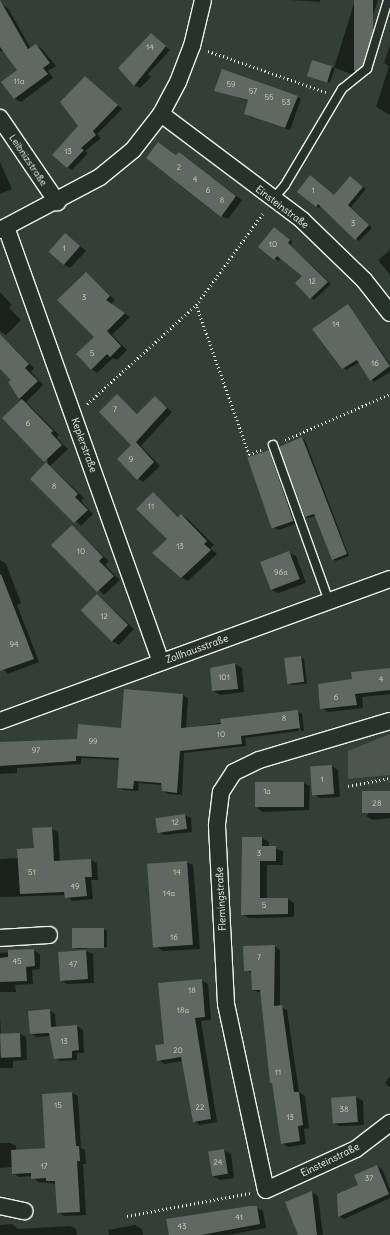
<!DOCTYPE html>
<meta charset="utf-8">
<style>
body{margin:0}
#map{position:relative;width:390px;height:1235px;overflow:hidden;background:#323e38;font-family:Delius,sans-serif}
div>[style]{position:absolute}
.green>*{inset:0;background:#4c564f}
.shadow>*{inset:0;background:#0007}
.building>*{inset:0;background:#5f6861;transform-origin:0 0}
.path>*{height:2.5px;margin-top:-1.25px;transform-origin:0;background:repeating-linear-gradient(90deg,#f4f1e8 0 1px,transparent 0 4px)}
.roads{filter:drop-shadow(1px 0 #f4f1e8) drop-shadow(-1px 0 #f4f1e8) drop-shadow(0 1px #f4f1e8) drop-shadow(0 -1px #f4f1e8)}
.service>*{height:8px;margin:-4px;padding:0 4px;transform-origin:4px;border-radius:4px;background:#26332d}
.minor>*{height:16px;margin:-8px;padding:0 8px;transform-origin:8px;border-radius:8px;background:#26332d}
span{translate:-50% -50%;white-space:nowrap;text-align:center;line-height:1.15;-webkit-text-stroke:4px #26332d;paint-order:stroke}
.number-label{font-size:8px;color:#cfcfc6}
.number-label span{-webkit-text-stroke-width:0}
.street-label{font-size:10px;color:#f4f1e8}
</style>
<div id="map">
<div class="green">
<i style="clip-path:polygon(390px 734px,390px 775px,348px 779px,348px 751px)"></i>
</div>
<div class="shadow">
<i style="clip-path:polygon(290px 0,320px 0,320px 2px)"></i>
<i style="clip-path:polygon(355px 0,378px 0,354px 75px,335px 68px,330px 83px,312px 77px,331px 67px,334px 68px)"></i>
<i style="clip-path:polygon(2px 5px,8px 8px,31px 49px,36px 45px,42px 49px,56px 66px,48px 71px,53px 78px,21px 102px,15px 99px,3px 82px,19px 70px,5px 52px,0 51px,0 6px)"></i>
<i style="clip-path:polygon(151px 34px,170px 50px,148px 74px,151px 77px,140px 88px,134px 85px)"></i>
<i style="clip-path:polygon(390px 45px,390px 115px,376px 107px,389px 66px,384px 63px)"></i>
<i style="clip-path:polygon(86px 77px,122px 109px,97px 134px,101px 138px,85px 151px,88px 153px,72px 170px,67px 167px,79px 126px)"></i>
<i style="clip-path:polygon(215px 90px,297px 97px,301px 99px,290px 130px,249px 116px,249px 101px)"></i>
<i style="clip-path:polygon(159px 143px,177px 155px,185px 157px,242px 200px,228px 219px,222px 216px)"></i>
<i style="clip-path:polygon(0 162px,12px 189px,0 194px)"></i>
<i style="clip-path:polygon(350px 177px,366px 189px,351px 207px,372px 228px,359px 241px,321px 206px,319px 208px,316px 206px,298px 191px,335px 196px)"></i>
<i style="clip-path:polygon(278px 231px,293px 242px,290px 245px,331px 284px,314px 300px,311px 298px,303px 276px,281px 258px,278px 261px,260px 247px)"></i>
<i style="clip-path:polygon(65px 234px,86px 251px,70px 268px,63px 264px)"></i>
<i style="clip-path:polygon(390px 250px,390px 275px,378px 260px)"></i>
<i style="clip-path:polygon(86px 273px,115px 300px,111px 304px,130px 317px,112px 335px,127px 350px,117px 360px,113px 358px,97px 373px,91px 369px,96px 337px)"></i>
<i style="clip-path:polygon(0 292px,12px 305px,9px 308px,21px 320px,6px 335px,0 331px)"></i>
<i style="clip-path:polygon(348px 305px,390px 364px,390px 372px,374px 382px,360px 362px,346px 370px,343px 368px)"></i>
<i style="clip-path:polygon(0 334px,34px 368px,31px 372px,43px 385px,26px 402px,59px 435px,57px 438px,68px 449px,50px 466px,84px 498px,81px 501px,93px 514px,81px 526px,31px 479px,48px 462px,12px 380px,0 367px)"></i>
<i style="clip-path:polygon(117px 395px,138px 414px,155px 397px,172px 412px,141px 446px,160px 466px,143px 482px,138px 479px,133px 445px)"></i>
<i style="clip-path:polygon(302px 438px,305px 440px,349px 556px,336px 561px,333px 559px,316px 516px,309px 518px,306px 516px)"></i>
<i style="clip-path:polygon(269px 451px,272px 453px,297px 523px,279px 530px,275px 528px)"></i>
<i style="clip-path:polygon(153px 493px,179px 517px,181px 515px,188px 519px,214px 545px,210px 548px,217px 554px,188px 581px,181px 577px)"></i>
<i style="clip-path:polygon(72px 527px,109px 561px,105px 565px,120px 580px,104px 595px,53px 545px)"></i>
<i style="clip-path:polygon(289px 553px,296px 556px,306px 583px,278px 593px,272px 590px)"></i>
<i style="clip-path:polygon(0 560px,6px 564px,21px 603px,17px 605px,39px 662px,8px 674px,0 665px)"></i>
<i style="clip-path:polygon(98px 595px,134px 629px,119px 645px,112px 641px)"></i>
<i style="clip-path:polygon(301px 657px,304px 659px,307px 684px,291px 685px,288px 683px)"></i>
<i style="clip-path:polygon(235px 664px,242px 668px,244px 692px,220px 695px,213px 691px)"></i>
<i style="clip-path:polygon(390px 669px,390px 694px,362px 697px,363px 708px,328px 712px,321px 708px,353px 679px)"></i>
<i style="clip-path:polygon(183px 695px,188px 698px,186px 728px,297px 711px,302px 714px,304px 731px,301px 731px,297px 713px,299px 731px,245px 738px,246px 746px,184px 753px,182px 795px,168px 794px,163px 791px,162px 785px,139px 783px,138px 791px,123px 790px,118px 787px,120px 760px,81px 758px,81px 764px,17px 768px,17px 773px,0 774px,0 746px,78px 740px,122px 729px)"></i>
<i style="clip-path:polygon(332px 766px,338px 770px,340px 797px,320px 798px,313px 794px)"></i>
<i style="clip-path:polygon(304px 783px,310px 786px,309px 810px,263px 812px,257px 808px)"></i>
<i style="clip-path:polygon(390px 792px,390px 818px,373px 820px,366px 816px)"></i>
<i style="clip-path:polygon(185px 815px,191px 818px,192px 832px,164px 835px,158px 831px)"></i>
<i style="clip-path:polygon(51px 828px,58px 832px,60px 862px,91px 860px,97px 863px,98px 880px,91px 880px,93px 899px,72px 901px,66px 895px,0 897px,0 859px,19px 858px,35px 849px)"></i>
<i style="clip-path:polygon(262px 838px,269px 842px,269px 847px,283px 851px,283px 865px,267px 865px,267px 899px,288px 899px,294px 903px,294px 917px,249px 918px,242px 914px)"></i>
<i style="clip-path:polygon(186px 862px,193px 865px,200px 949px,163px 951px,157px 947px)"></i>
<i style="clip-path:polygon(73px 929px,104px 929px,107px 931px,107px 947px,77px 949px,74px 947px)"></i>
<i style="clip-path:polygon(274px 946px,280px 950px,280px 1007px,287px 1010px,299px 1092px,305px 1096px,309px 1128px,304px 1129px,306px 1144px,288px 1147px,282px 1143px,274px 1084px,271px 1082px,261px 993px,253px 990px,252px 973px,245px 970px)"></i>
<i style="clip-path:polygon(34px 950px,40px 954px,40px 969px,32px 970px,33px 984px,15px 985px,16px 992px,0 992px,0 953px)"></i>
<i style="clip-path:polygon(86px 951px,93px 954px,94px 983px,67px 984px,61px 980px,59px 952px)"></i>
<i style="clip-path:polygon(201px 980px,208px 984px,211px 1020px,201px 1021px,217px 1122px,200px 1125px,194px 1121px,182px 1061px,165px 1064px,158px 1060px)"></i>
<i style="clip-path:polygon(49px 1010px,55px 1014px,56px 1028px,77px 1026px,83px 1030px,84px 1053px,77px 1053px,77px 1060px,60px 1061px,55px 1058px,50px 1036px,36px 1037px,31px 1033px)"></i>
<i style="clip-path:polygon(0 1016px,1px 1035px,20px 1034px,26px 1037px,27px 1060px,13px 1061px,13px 1068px,0 1068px)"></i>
<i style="clip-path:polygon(390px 1076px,390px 1087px,385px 1083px)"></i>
<i style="clip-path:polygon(72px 1093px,78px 1096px,81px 1148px,85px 1150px,86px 1164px,83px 1164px,86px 1215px,64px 1216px,58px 1212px,57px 1184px,38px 1182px,32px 1176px,19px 1177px,13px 1173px,13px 1167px,0 1168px,0 1143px,10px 1143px,16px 1146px,16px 1150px,46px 1148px)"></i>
<i style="clip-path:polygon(356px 1097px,363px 1101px,364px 1125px,340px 1126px,333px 1123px)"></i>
<i style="clip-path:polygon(224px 1150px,231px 1154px,234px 1178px,220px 1180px,213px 1176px,210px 1152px)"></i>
<i style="clip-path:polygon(377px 1166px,382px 1169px,390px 1189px,390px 1198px,344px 1219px,339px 1216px,359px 1185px)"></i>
<i style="clip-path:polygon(312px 1192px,318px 1196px,323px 1235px,299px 1235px)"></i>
<i style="clip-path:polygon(256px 1207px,263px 1211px,266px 1228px,228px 1235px,170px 1235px)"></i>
<i style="clip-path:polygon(12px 1224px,18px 1229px,70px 1226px,76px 1229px,77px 1235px,0 1235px,0 1225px)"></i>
<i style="clip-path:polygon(135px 1225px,142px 1229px,143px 1235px,109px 1235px,108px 1230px)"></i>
</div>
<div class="building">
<i style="clip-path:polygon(0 0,28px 49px,36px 44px,50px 63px,43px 68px,48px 74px,14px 99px,1px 82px,17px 70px,0 47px)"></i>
<i style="left:354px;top:0;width:19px;height:71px"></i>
<i style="clip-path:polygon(151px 33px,166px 46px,134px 86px,118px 68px)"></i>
<i style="left:312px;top:60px;width:21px;height:17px;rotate:17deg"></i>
<i style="clip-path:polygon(222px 69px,298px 96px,285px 128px,244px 114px,248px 100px,214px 91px)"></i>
<i style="clip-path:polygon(85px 76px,118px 105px,93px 131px,96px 135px,81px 148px,84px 150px,67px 168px,52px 155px,78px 126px,60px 102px)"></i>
<i style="clip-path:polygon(158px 142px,176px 155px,179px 152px,236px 196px,221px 217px,146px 158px)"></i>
<i style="clip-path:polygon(310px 175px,334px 195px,350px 176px,363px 187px,348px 205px,369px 225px,355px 240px,318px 204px,316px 207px,297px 192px)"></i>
<i style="clip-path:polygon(274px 227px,290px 240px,288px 243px,328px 282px,310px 299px,295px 283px,302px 276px,277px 256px,274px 260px,258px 247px)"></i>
<i style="left:65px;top:233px;width:20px;height:25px;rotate:41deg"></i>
<i style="clip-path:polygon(86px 272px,110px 296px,106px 300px,125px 313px,107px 331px,121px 346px,110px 357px,107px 354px,91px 370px,76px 354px,94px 337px,57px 300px)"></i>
<i style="clip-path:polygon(348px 304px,390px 366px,370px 381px,357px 360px,342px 369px,312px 329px)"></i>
<i style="clip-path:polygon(0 334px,29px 364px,25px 368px,38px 381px,19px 399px,8px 382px,11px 380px,0 369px)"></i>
<i style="clip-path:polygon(117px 394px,137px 414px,155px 396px,167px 408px,136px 442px,154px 462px,137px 480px,117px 459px,131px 445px,99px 412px)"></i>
<i style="clip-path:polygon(22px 399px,53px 431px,51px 433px,62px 445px,44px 462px,2px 418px)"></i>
<i style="clip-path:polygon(302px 437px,347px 554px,332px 560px,314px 514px,305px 517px,279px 447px)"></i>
<i style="left:269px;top:450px;width:75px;height:23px;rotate:71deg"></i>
<i style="clip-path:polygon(46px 462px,78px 494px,75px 497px,88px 510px,74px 523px,30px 479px)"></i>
<i style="clip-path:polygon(153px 492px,178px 517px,181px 514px,207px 541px,204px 544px,211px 550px,181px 578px,152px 553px,167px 539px,136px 509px)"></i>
<i style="clip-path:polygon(72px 525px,103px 557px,99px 561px,114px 576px,97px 592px,51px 545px)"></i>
<i style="left:289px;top:551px;width:30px;height:31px;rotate:69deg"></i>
<i style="clip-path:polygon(1px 574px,34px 659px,0 671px,0 575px)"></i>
<i style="left:97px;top:594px;width:44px;height:23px;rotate:45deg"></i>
<i style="left:301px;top:656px;width:26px;height:17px;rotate:83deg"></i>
<i style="clip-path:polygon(235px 663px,238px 689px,212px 691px,210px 668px)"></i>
<i style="clip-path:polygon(390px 668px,390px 690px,355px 694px,357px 705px,320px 709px,318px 684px,352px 679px,351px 672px)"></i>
<i style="clip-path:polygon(124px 689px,183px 694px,181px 728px,221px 724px,220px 719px,298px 710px,300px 728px,241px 736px,242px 744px,180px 751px,177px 793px,162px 791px,161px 783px,134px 781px,133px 789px,117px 788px,119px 758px,76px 756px,76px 761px,0 766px,0 742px,77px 739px,78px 724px,121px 728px)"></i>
<i style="left:332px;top:765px;width:29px;height:22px;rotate:86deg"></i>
<i style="left:304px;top:782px;width:25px;height:49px;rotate:90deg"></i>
<i style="left:390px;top:791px;width:22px;height:28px;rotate:90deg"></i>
<i style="left:185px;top:814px;width:15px;height:30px;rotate:82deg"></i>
<i style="clip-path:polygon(52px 827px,54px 861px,91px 859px,92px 877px,85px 877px,87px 896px,65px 898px,64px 892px,20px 894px,17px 849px,34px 848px,32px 828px)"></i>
<i style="clip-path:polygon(242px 837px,262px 837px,262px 846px,276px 846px,276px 861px,260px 861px,260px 898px,288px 898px,288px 914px,241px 915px)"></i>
<i style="left:187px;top:861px;width:84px;height:40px;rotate:86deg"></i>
<i style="left:72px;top:928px;width:32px;height:20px"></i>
<i style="clip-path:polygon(275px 945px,274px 1006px,282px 1005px,294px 1092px,299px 1092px,303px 1125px,298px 1126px,300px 1141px,281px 1144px,272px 1083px,270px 1083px,260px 990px,252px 990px,251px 971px,244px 971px,243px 946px)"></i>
<i style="clip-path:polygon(34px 949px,35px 966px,26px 967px,27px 981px,0 982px,0 958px,8px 957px,8px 950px)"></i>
<i style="left:86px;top:950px;width:29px;height:28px;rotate:86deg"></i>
<i style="clip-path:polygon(202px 979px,205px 1017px,195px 1018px,211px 1119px,193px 1122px,181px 1057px,157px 1061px,155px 1045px,164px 1044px,158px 983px)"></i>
<i style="clip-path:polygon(50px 1009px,51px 1027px,77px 1025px,79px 1050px,72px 1051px,72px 1058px,54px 1059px,49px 1033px,30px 1034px,28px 1011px)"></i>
<i style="left:20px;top:1033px;width:24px;height:20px;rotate:88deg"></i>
<i style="clip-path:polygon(72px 1092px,76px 1146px,79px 1146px,80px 1161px,77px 1161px,80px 1212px,57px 1213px,55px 1181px,46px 1181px,46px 1178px,31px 1179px,31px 1173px,12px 1174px,11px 1150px,45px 1148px,42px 1094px)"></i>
<i style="left:356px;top:1096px;width:26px;height:25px;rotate:86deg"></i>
<i style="left:224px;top:1149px;width:25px;height:16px;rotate:81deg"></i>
<i style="clip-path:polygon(377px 1165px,389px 1194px,338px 1217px,337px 1194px,358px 1185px,354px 1175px)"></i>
<i style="clip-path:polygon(312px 1191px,317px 1235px,298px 1235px,285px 1202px)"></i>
<i style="clip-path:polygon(250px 1206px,257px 1206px,260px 1224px,201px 1235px,169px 1235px,166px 1219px)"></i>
</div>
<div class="path">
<i style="left:208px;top:51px;width:125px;rotate:19.2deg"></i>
<i style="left:87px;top:404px;width:147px;rotate:-42.2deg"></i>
<i style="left:285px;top:440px;width:115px;rotate:-23.7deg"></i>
<i style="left:261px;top:450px;width:13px;rotate:157deg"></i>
<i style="left:249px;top:455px;width:159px;rotate:-109.5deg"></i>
<i style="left:196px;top:305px;width:114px;rotate:-53.9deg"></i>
<i style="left:348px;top:786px;width:43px;rotate:-10.8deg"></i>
<i style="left:127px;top:1216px;width:125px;rotate:-10.6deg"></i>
</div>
<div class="roads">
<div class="service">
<i style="left:273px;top:199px;width:18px;rotate:-49deg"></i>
<i style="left:285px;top:185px;width:112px;rotate:-59.3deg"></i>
<i style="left:342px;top:89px;width:32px;rotate:-39deg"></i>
<i style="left:367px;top:69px;width:72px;rotate:-73.1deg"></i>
<i style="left:273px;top:445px;width:166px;rotate:70.3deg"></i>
</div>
<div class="minor">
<i style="left:161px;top:114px;width:176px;rotate:36.9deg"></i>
<i style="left:302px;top:220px;width:86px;rotate:44.1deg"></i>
<i style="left:364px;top:280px;width:42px;rotate:51.8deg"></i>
<i style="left:0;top:118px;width:102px;rotate:55.8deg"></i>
<i style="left:6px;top:227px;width:462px;rotate:70.4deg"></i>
<i style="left:0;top:230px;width:113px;rotate:-27.9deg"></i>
<i style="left:100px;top:177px;width:43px;rotate:-39.3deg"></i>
<i style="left:133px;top:150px;width:46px;rotate:-52.1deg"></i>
<i style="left:161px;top:114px;width:36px;rotate:-62deg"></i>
<i style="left:178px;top:82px;width:39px;rotate:-69deg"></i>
<i style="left:192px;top:46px;width:47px;rotate:-76.6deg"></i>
<i style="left:0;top:721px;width:415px;rotate:-20deg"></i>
<i style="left:390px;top:721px;width:137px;rotate:163.4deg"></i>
<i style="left:259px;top:760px;width:28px;rotate:154deg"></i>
<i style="left:234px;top:772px;width:24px;rotate:123deg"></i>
<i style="left:221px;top:792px;width:34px;rotate:97deg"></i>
<i style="left:217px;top:826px;width:178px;rotate:87.1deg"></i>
<i style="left:226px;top:1004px;width:190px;rotate:77.9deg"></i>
<i style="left:266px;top:1190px;width:99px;rotate:-24.5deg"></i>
<i style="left:356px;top:1149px;width:43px;rotate:-37.4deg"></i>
<i style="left:0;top:938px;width:49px;rotate:-3.5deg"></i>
<i style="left:0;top:1206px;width:25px;rotate:12deg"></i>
</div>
</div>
<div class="number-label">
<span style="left:150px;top:48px">14</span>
<span style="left:19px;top:82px">11a</span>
<span style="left:231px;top:85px">59</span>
<span style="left:253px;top:92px">57</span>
<span style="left:269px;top:98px">55</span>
<span style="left:286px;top:103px">53</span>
<span style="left:68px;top:152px">13</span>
<span style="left:179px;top:168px">2</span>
<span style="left:195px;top:180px">4</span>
<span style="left:208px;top:191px">6</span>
<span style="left:313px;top:191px">1</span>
<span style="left:222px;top:201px">8</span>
<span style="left:353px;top:224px">3</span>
<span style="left:273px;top:245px">10</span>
<span style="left:64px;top:249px">1</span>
<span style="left:312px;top:282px">12</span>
<span style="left:84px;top:298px">3</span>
<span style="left:336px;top:325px">14</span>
<span style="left:92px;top:354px">5</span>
<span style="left:375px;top:364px">16</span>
<span style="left:115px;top:410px">7</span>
<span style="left:28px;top:424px">6</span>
<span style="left:131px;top:460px">9</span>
<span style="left:54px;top:487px">8</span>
<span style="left:151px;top:507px">11</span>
<span style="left:180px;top:547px">13</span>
<span style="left:81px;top:552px">10</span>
<span style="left:281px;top:573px">96a</span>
<span style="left:104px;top:617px">12</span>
<span style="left:14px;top:645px">94</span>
<span style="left:224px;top:678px">101</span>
<span style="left:381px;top:680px">4</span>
<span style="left:336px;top:698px">6</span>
<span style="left:284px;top:719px">8</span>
<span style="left:221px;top:735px">10</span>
<span style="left:93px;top:742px">99</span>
<span style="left:36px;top:751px">97</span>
<span style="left:322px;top:780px">1</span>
<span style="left:267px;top:792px">1a</span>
<span style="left:377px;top:804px">28</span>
<span style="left:175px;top:823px">12</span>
<span style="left:259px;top:854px">3</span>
<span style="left:32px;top:873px">51</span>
<span style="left:177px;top:873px">14</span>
<span style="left:75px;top:887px">49</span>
<span style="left:169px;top:894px">14a</span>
<span style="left:264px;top:906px">5</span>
<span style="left:174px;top:938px">16</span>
<span style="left:259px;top:958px">7</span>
<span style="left:17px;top:962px">45</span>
<span style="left:73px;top:965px">47</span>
<span style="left:192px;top:991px">18</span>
<span style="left:183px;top:1011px">18a</span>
<span style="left:64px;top:1042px">13</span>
<span style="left:178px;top:1051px">20</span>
<span style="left:278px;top:1073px">11</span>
<span style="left:58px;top:1106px">15</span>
<span style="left:200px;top:1108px">22</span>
<span style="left:344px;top:1110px">38</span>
<span style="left:290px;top:1118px">13</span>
<span style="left:218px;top:1163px">24</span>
<span style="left:44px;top:1167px">17</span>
<span style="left:369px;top:1179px">37</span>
<span style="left:239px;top:1218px">41</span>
<span style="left:182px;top:1227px">43</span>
</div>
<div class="street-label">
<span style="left:28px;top:160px;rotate:56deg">Leibnizstraße</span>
<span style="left:282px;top:207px;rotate:37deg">Einsteinstraße</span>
<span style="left:84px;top:445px;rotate:70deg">Keplerstraße</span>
<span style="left:197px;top:649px;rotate:-20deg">Zollhausstraße</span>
<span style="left:221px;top:899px;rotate:-93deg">Flemingstraße</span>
<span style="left:330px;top:1160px;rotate:-26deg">Einsteinstraße</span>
</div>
</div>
